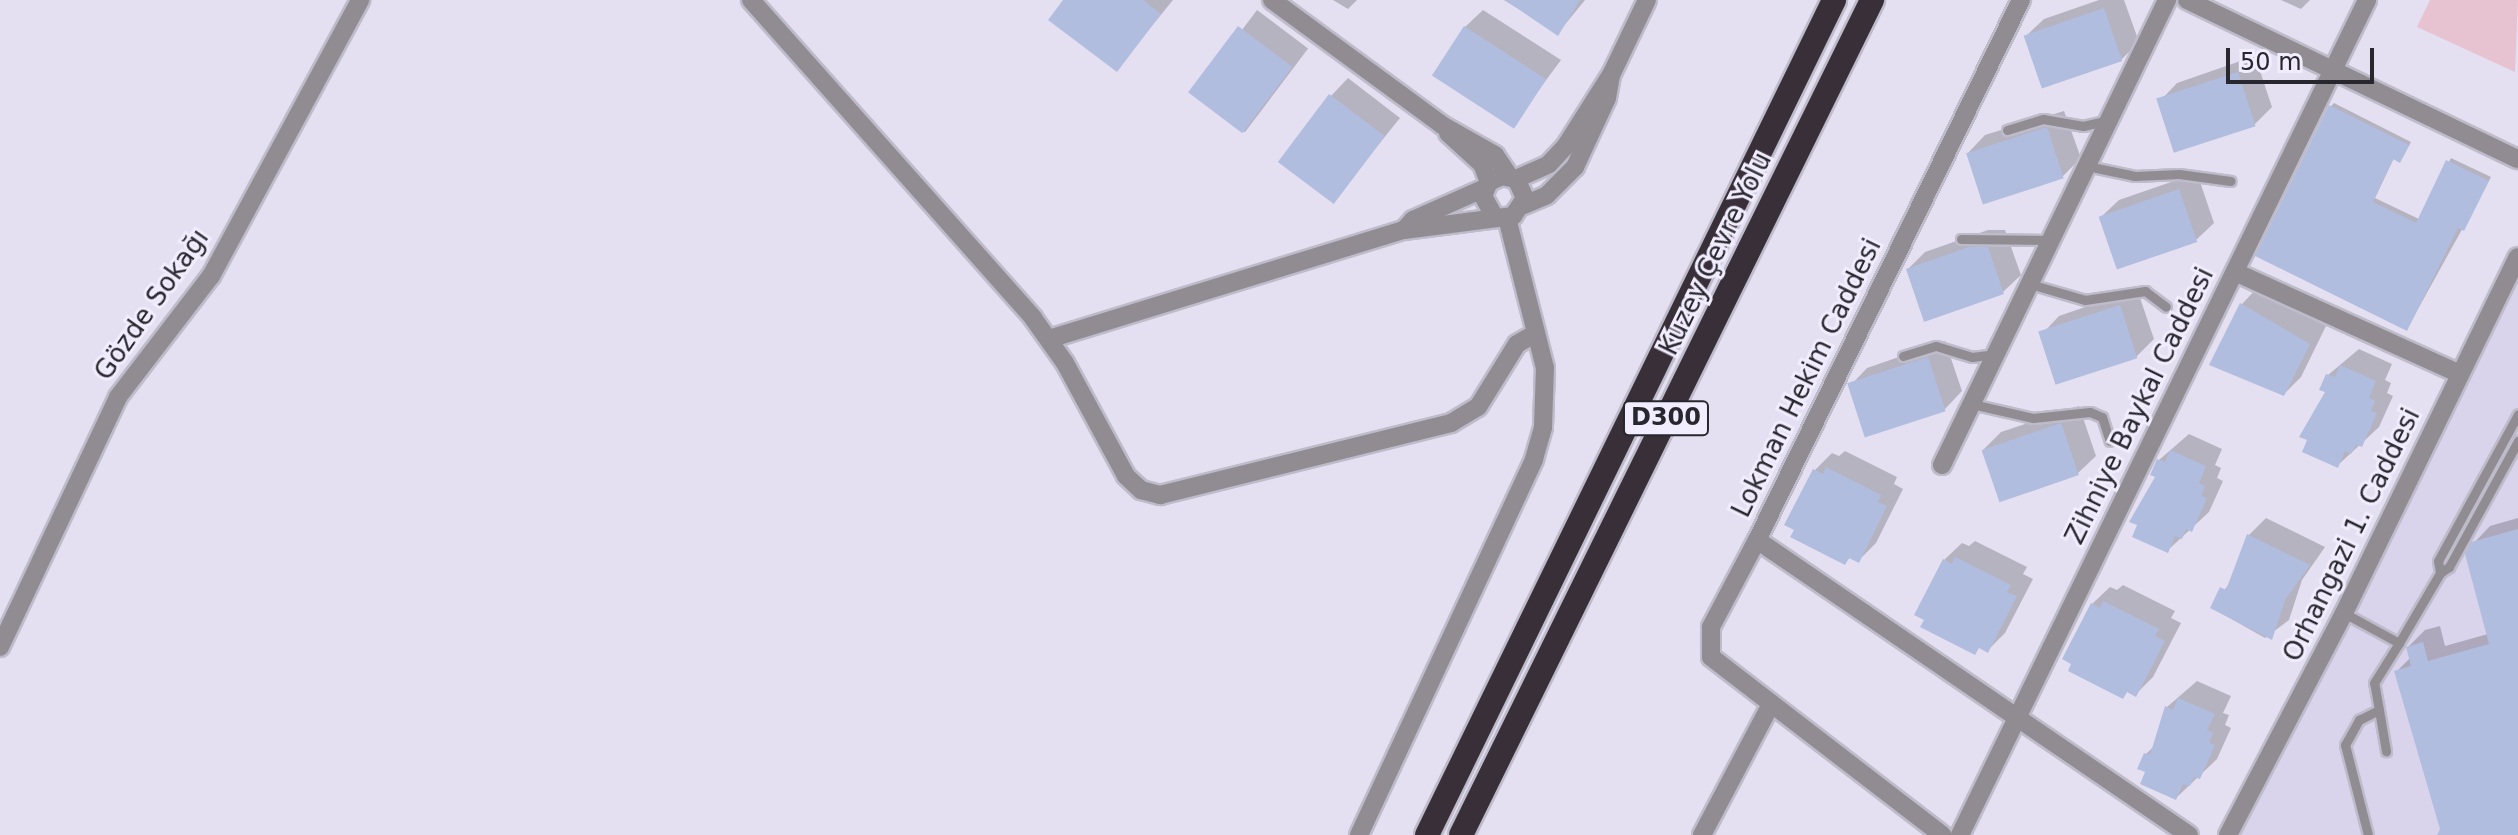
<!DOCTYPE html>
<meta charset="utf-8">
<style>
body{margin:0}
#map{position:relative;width:2518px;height:835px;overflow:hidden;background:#e4e0f1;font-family:"DejaVu Sans",sans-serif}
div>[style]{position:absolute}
.built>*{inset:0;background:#d9d3eb}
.green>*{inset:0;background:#e7c3d2}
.shadow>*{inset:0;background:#0003;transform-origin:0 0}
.building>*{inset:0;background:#b1bddf;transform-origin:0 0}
.roads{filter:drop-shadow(2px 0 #bebbca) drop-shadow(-2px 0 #bebbca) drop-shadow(0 2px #bebbca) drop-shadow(0 -2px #bebbca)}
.lane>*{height:9px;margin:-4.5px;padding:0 4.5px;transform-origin:4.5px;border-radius:4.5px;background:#918c92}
.street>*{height:18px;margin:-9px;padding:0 9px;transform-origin:9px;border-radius:9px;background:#918c92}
.highway>*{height:24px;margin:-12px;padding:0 12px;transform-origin:12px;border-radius:12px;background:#392f39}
span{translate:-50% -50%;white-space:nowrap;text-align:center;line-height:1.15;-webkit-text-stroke:6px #f1edfe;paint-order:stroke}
.shield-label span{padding:2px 6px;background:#f1edfe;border:2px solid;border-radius:6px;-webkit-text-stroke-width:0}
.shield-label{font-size:24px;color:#28272d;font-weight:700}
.street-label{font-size:26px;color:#28272d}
.scale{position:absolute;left:2226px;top:48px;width:148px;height:36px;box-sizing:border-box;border:4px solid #28272d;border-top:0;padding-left:10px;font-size:24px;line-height:28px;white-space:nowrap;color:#28272d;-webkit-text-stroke:6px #f1edfe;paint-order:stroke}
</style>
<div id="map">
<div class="built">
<i style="clip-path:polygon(2518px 254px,2518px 835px,2231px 835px)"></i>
</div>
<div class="green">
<i style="clip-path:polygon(2430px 0,2518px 0,2515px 72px,2417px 27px)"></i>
</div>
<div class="shadow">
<i style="clip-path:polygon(1065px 0,1173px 0,1117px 69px)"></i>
<i style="clip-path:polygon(1333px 0,1357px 0,1348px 9px)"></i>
<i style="clip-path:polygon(1504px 0,1585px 0,1558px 33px)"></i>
<i style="clip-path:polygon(2099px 0,2124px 0,2139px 42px,2121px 60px,2026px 36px,2044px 19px)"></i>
<i style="clip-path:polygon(2281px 0,2310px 0,2301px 9px)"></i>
<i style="left:1257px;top:10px;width:64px;height:105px;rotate:37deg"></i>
<i style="clip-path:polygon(1483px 10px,1561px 60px,1513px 125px,1465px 27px)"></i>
<i style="clip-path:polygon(2255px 56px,2272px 107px,2255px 124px,2160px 101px,2177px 83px)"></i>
<i style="clip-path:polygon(1348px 78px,1400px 118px,1333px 201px,1331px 96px)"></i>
<i style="clip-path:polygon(2334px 103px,2411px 142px,2403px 157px,2394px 158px,2375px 198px,2419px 219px,2451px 158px,2491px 177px,2407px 329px,2331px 106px)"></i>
<i style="clip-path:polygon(2064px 111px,2081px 158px,2063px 176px,1968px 153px,1985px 135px)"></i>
<i style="clip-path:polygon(2197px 173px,2214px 223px,2196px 240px,2101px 217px,2119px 200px)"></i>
<i style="clip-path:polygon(1988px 230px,2005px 230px,2021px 275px,2003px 292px,1908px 269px,1925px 252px)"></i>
<i style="clip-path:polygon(2259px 286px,2326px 326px,2301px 377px,2284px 394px,2212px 364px,2242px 304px)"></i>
<i style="clip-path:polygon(2137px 289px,2154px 339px,2136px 357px,2042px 334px,2059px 316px)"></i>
<i style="clip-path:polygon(1945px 341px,1962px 391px,1945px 409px,1850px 386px,1867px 368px)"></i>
<i style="clip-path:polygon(2359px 349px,2392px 364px,2385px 380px,2391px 383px,2387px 393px,2393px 396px,2379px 427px,2337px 466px,2328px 375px)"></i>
<i style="clip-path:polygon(2079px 406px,2096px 456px,2078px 473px,1983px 450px,2001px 432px)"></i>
<i style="clip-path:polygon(2189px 434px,2222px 449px,2215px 465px,2221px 468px,2217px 478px,2223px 481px,2209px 512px,2167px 551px,2159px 460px)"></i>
<i style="clip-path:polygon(1845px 451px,1897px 477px,1894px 484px,1903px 489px,1876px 543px,1858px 561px,1851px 557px,1845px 562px,1815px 470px,1832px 453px,1839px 456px)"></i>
<i style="clip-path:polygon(2266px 518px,2325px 547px,2302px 580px,2289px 620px,2265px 638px,2212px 608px,2233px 578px,2249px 535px)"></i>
<i style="clip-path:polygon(2518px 518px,2518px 835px,2439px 835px,2442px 829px,2396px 672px,2411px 657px,2408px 647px,2425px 630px,2440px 626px,2445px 646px,2488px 634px,2473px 544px,2490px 526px)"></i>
<i style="clip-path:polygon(1975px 541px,2027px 567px,2023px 574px,2033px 579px,2005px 633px,1988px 650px,1944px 560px,1962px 543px,1969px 546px)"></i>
<i style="clip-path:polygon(2123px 585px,2175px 611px,2171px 618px,2181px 623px,2153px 677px,2136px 694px,2128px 691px,2123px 696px,2092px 604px,2110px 587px,2117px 590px)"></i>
<i style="clip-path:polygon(2197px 681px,2231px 696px,2223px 713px,2229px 715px,2225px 725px,2231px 728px,2217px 759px,2176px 798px,2148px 771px,2146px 754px,2155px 745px,2167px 707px)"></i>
</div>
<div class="building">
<i style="clip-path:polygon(1063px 0,1143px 0,1161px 14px,1117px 72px,1048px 20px)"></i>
<i style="clip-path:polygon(1505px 0,1580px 0,1558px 36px)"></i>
<i style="left:2104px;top:8px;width:56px;height:85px;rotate:71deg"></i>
<i style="left:1238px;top:26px;width:68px;height:83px;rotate:37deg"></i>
<i style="left:1464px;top:26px;width:98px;height:59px;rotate:33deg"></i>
<i style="left:2238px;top:72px;width:57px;height:86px;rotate:72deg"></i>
<i style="left:1329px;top:94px;width:70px;height:85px;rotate:37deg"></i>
<i style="clip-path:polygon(2329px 105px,2409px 145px,2400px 163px,2393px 159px,2373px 202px,2416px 223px,2446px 160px,2489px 181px,2464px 231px,2458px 228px,2407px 331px,2255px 256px)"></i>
<i style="left:2047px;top:127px;width:54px;height:85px;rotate:72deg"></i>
<i style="left:2179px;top:189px;width:56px;height:85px;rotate:71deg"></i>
<i style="clip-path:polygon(1969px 247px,1988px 247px,2004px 294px,1924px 322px,1906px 269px)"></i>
<i style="clip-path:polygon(2240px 303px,2310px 344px,2284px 396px,2209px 365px)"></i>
<i style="left:2120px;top:305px;width:56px;height:86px;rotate:72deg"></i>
<i style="left:1928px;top:357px;width:57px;height:85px;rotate:72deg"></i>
<i style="clip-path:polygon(2340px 365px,2376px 381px,2369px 398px,2375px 401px,2371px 411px,2377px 413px,2362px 447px,2356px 445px,2351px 454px,2345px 451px,2338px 468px,2302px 452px,2307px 440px,2299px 437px,2325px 392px,2319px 390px,2326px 374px,2335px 377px)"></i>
<i style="left:2061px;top:423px;width:55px;height:84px;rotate:71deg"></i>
<i style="clip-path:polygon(2170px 450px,2206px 466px,2199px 483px,2205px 486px,2201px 496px,2207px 498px,2192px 532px,2186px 529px,2182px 539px,2175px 536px,2168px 553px,2132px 537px,2137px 525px,2129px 522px,2155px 477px,2150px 475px,2157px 459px,2165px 462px)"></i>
<i style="clip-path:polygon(1826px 467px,1881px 495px,1878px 502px,1887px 506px,1859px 563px,1849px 558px,1845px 565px,1790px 537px,1794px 530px,1784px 525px,1813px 469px,1823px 474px)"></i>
<i style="clip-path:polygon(2518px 529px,2518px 835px,2437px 835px,2440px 829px,2394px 671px,2411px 666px,2406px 647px,2423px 642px,2428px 661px,2489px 644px,2465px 554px,2471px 542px)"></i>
<i style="clip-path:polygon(2247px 534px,2310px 565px,2285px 600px,2272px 640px,2210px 608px,2220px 587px,2226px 590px)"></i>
<i style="clip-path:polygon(1955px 557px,2011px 585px,2007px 592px,2017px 596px,1988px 653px,1979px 648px,1975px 655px,1920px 627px,1924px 620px,1914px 615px,1943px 559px,1952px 564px)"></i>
<i style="clip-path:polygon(2103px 601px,2159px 629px,2155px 636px,2165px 641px,2136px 697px,2127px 692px,2123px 699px,2068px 671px,2071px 664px,2062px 659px,2091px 603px,2100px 608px)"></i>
<i style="clip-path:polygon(2178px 698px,2215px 714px,2207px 730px,2213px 733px,2209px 743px,2215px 745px,2200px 779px,2194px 777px,2190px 786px,2183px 784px,2176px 800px,2140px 784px,2145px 772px,2137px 769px,2144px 753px,2150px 755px,2165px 706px,2173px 710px)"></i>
</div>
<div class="roads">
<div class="lane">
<i style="left:2007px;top:130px;width:38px;rotate:-17deg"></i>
<i style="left:2043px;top:119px;width:41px;rotate:9.9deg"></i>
<i style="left:2083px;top:126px;width:27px;rotate:-13deg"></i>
<i style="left:2087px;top:166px;width:49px;rotate:11.8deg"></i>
<i style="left:2135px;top:176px;width:44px;rotate:-2.6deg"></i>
<i style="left:2179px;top:174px;width:52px;rotate:7.7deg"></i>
<i style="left:1961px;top:239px;width:90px;rotate:0.6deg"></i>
<i style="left:2030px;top:284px;width:57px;rotate:16.2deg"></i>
<i style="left:2085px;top:300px;width:61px;rotate:-8.5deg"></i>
<i style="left:2145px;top:291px;width:26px;rotate:37deg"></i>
<i style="left:1903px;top:356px;width:34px;rotate:-17deg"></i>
<i style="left:1936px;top:346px;width:38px;rotate:17deg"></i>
<i style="left:1972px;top:357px;width:24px;rotate:-7deg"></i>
<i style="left:1972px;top:404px;width:63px;rotate:12.9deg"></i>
<i style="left:2033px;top:418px;width:57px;rotate:-6deg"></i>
<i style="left:2090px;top:412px;width:13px;rotate:23deg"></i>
<i style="left:2102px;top:417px;width:25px;rotate:72deg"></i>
<i style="left:2440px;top:573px;width:12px;rotate:-99deg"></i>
<i style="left:2438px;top:561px;width:167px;rotate:-61.4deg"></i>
<i style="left:2344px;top:613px;width:63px;rotate:28.6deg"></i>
<i style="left:2399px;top:643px;width:81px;rotate:-59.6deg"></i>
<i style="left:2440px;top:573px;width:11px;rotate:-34deg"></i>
<i style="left:2449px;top:567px;width:144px;rotate:-61.3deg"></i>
<i style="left:2379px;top:710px;width:42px;rotate:80.3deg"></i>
<i style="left:2368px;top:835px;width:93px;rotate:-104.3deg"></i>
<i style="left:2345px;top:745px;width:29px;rotate:-61deg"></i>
<i style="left:2359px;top:720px;width:22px;rotate:-27deg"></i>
<i style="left:2379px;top:710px;width:27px;rotate:-100deg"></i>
<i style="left:2374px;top:683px;width:47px;rotate:-58deg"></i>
</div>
<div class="street">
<i style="left:751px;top:0;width:425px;rotate:48.4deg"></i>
<i style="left:1033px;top:318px;width:55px;rotate:54.6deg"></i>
<i style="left:1065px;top:363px;width:128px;rotate:61.6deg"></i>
<i style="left:1126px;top:476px;width:21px;rotate:43deg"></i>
<i style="left:1141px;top:490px;width:20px;rotate:15deg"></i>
<i style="left:1160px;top:495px;width:300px;rotate:-13.9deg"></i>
<i style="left:1451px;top:423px;width:31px;rotate:-31deg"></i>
<i style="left:1478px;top:407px;width:74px;rotate:-58.2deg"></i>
<i style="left:1517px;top:344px;width:22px;rotate:-30deg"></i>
<i style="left:1272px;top:0;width:211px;rotate:36.3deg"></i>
<i style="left:1442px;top:125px;width:61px;rotate:29.5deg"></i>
<i style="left:1495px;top:155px;width:25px;rotate:56deg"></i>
<i style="left:2021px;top:0;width:601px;rotate:116.05deg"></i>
<i style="left:1757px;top:540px;width:523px;rotate:34.33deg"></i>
<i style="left:2187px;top:0;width:367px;rotate:25.7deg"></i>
<i style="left:1448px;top:133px;width:46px;rotate:42.4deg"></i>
<i style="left:1482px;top:164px;width:19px;rotate:69deg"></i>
<i style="left:1516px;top:179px;width:36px;rotate:-24deg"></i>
<i style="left:1549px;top:164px;width:23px;rotate:-47deg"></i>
<i style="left:1565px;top:147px;width:88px;rotate:-57.6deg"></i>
<i style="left:1612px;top:73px;width:81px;rotate:-64.4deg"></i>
<i style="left:1524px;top:205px;width:25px;rotate:-23deg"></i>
<i style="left:1547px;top:195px;width:40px;rotate:-45deg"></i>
<i style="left:1575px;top:167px;width:76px;rotate:-65.1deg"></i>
<i style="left:1607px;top:98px;width:22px;rotate:-80deg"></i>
<i style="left:1404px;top:230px;width:13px;rotate:-48deg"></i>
<i style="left:1413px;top:220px;width:79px;rotate:-24deg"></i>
<i style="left:2235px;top:272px;width:247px;rotate:24.4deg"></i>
<i style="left:1049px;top:339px;width:371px;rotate:-17.1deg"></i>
<i style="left:1404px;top:230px;width:110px;rotate:-7.3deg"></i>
<i style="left:1513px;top:216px;width:22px;rotate:-56deg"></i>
<i style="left:1525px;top:198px;width:21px;rotate:-115deg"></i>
<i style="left:1516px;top:179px;width:14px;rotate:-168deg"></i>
<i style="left:1502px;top:176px;width:14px;rotate:155deg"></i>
<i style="left:1489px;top:182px;width:15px;rotate:113deg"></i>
<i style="left:1483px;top:196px;width:21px;rotate:61deg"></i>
<i style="left:1942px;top:465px;width:517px;rotate:-64.18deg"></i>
<i style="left:1757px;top:540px;width:98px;rotate:117.9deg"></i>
<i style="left:1711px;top:627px;width:30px;rotate:90deg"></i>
<i style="left:1711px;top:657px;width:292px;rotate:37.6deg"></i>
<i style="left:0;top:647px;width:276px;rotate:-64.7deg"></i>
<i style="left:118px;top:397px;width:153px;rotate:-52.5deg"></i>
<i style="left:211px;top:276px;width:314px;rotate:-61.6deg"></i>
<i style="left:1359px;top:835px;width:415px;rotate:-65deg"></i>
<i style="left:1534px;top:459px;width:33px;rotate:-74deg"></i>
<i style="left:1543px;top:427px;width:59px;rotate:-88.1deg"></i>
<i style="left:1545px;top:368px;width:155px;rotate:-104.2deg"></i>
<i style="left:1702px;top:835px;width:146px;rotate:-62.2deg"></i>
<i style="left:1960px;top:835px;width:929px;rotate:-64.01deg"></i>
<i style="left:2228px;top:835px;width:250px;rotate:-62.4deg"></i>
<i style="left:2344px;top:613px;width:396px;rotate:-64deg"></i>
</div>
<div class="highway">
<i style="left:1427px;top:835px;width:929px;rotate:-64.01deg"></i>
<i style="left:1461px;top:835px;width:931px;rotate:-63.79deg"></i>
</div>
</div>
<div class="shield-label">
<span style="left:1666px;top:418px">D300</span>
</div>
<div class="street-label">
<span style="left:1716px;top:254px;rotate:-64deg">Kuzey Çevre Yolu</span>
<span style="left:152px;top:305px;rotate:-55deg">Gözde Sokağı</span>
<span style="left:1807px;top:378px;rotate:-64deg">Lokman Hekim Caddesi</span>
<span style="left:2140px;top:406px;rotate:-64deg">Zihniye Baykal Caddesi</span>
<span style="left:2352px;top:535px;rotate:-64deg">Orhangazi 1. Caddesi</span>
</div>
<div class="scale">50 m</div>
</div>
